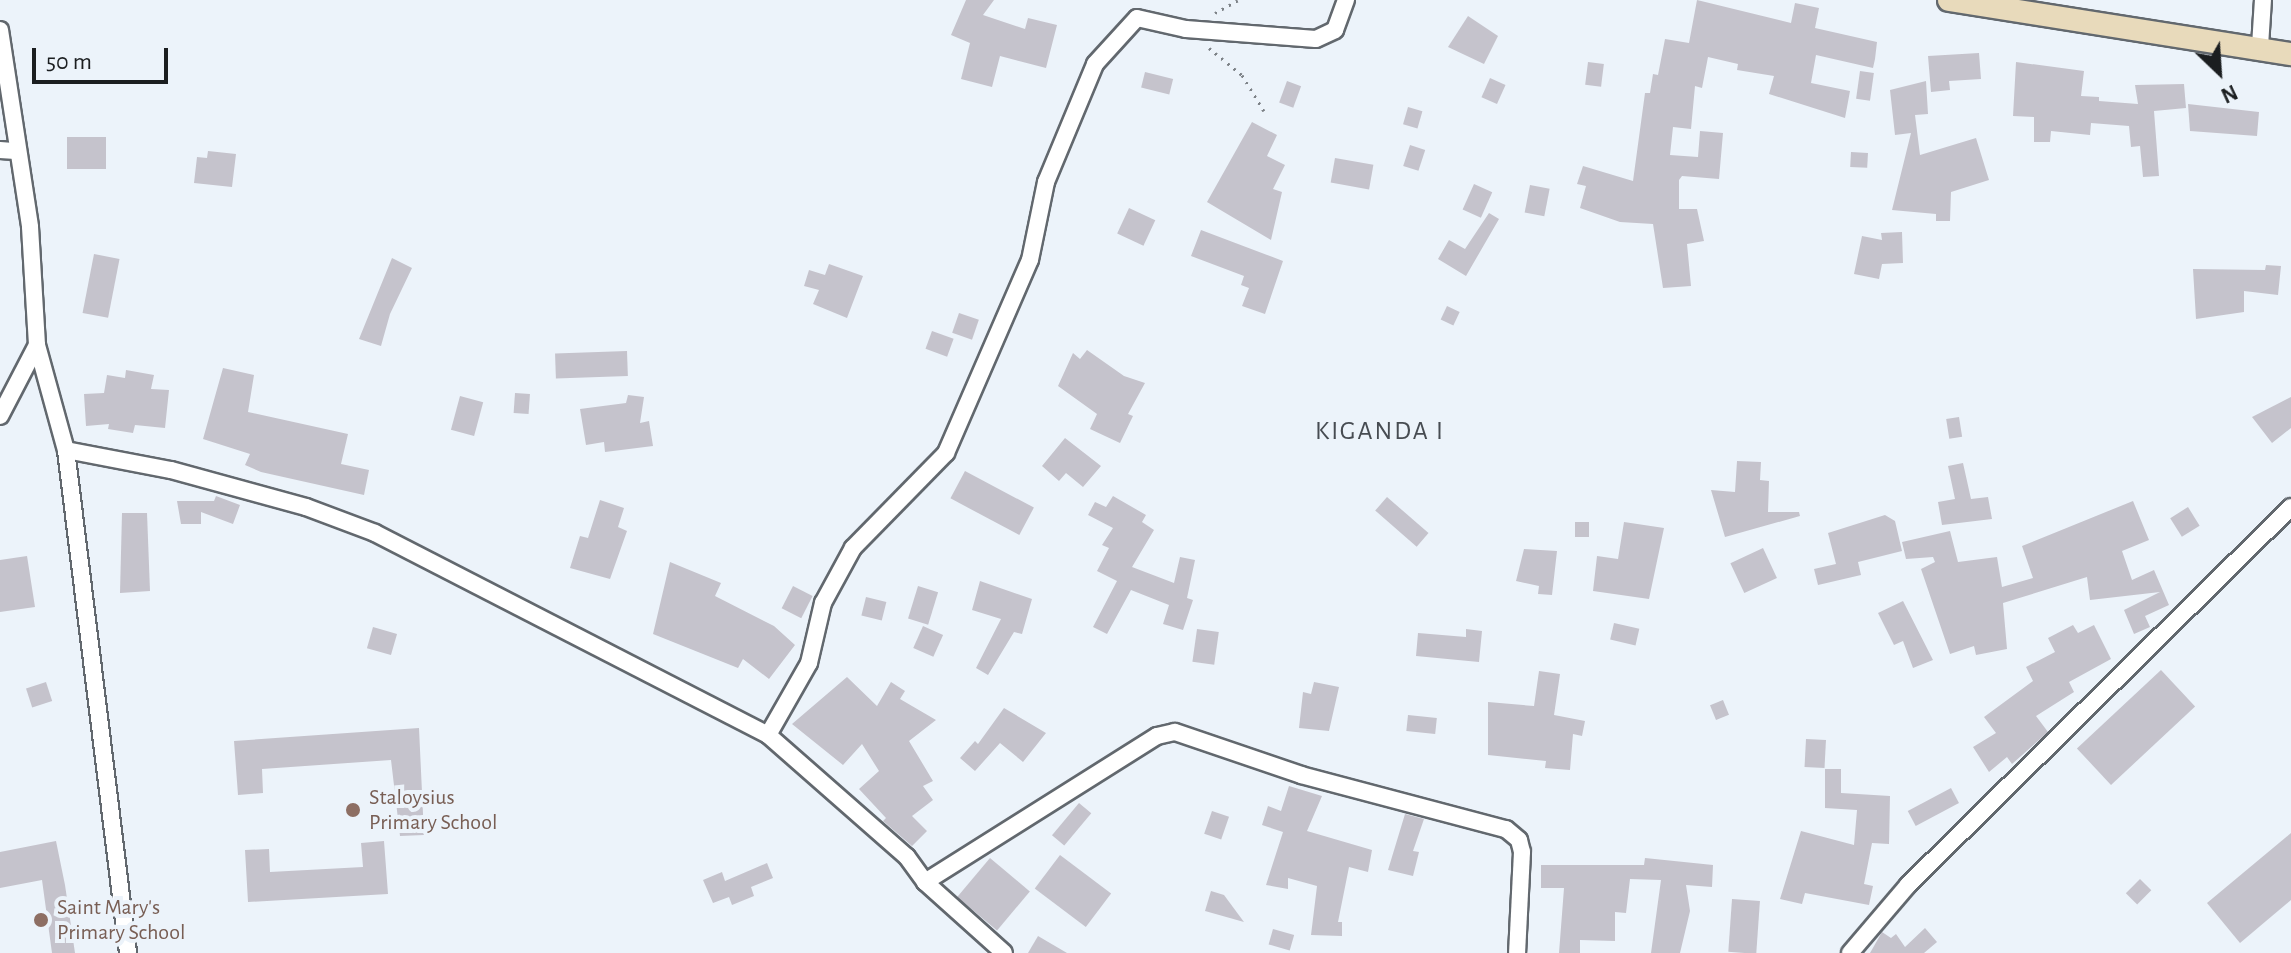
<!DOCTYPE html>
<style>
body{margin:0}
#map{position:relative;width:2291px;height:953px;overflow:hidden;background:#ecf3fa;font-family:"Alegreya Sans",sans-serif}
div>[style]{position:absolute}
.building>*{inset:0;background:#c5c3cc;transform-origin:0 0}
.path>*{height:3px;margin-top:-1.5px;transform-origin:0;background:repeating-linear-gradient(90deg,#7d8287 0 2px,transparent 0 8px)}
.roads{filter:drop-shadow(2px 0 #62686e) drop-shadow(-2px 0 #62686e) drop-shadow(0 2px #62686e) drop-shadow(0 -2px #62686e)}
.street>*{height:16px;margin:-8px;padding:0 8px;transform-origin:8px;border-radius:8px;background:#fff}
.secondary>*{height:22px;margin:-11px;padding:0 11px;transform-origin:11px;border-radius:11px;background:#e8dabb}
.dots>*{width:22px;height:22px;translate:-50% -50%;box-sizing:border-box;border:4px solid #ecf3fa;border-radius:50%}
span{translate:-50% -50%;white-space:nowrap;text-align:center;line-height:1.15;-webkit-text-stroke:8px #ecf3fa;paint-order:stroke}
.education-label{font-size:22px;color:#785e54}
.left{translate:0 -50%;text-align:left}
.quarter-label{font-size:26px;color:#474c52;letter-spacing:2px}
.north{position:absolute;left:2179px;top:32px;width:80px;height:80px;-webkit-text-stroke:6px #ecf3fa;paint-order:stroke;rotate:155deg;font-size:22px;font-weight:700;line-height:32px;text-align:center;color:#1b1e20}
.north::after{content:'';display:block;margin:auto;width:28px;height:36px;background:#1b1e20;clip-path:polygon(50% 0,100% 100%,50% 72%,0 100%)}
.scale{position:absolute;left:32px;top:48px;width:136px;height:36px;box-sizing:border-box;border:4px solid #1b1e20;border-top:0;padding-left:10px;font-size:24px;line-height:28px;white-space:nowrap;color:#1b1e20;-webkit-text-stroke:6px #ecf3fa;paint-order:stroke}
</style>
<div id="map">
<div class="building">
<i style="clip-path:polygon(966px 0,994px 0,983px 15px,1025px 29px,1028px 18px,1057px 25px,1046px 68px,1000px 56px,992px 87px,961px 79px,970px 43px,951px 35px)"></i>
<i style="clip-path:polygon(1697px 0,1791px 23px,1795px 3px,1819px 8px,1815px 28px,1877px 42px,1875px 59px,1873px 68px,1816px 55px,1811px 83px,1850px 91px,1845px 118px,1769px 94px,1774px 76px,1737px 70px,1738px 64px,1708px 57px,1702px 88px,1695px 86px,1691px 129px,1673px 127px,1670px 155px,1698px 157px,1700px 131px,1723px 133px,1719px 179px,1682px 176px,1679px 180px,1679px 209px,1697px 209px,1704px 241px,1687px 244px,1691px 286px,1663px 288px,1653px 224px,1620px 222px,1580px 208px,1586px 186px,1577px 184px,1583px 166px,1633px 181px,1645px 93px,1650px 93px,1653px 74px,1658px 75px,1665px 39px,1689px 43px)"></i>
<i style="clip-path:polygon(1468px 16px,1498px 36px,1484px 64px,1448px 47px)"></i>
<i style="clip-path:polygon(1979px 53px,1981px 79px,1949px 81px,1950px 90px,1931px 92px,1928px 56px)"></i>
<i style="left:1588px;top:62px;width:16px;height:23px;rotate:7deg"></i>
<i style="clip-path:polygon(2016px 62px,2084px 71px,2081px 96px,2099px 97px,2099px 101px,2138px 104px,2135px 85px,2184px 84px,2186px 108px,2154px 111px,2159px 176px,2143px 177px,2140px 146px,2131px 147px,2129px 126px,2091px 123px,2090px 135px,2051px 131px,2050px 142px,2034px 142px,2034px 117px,2013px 116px)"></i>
<i style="left:1860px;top:71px;width:14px;height:28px;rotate:8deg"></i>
<i style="left:1145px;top:72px;width:29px;height:16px;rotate:14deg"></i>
<i style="left:1490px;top:78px;width:17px;height:21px;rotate:24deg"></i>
<i style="left:1287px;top:81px;width:15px;height:23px;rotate:20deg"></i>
<i style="clip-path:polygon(1926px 81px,1928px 114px,1915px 115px,1920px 155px,1976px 138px,1989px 180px,1951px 192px,1950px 221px,1936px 221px,1936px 214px,1892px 210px,1911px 133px,1895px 135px,1890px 90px)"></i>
<i style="clip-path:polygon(2188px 104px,2259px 112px,2257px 136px,2190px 131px)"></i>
<i style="left:1408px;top:107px;width:15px;height:18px;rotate:16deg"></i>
<i style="clip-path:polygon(1252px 122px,1277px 135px,1267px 156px,1285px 165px,1273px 189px,1282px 192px,1271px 240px,1207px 202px)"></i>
<i style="left:67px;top:137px;width:39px;height:32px"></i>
<i style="left:1410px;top:145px;width:16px;height:22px;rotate:18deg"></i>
<i style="clip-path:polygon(208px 151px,236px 154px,232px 187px,194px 183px,197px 157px,207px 158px)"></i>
<i style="left:1851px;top:152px;width:17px;height:15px;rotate:3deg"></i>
<i style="left:1335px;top:158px;width:39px;height:25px;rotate:10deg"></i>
<i style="left:1474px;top:184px;width:20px;height:28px;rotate:24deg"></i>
<i style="left:1530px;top:185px;width:20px;height:28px;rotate:11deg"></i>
<i style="left:1129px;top:208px;width:29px;height:28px;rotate:25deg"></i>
<i style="clip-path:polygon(1489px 213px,1499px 219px,1466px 276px,1438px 259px,1449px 240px,1465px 249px)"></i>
<i style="clip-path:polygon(1201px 230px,1283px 261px,1265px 314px,1242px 306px,1249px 288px,1241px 285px,1244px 276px,1191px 256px)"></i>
<i style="clip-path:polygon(1902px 232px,1903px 263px,1882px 264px,1879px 279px,1854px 274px,1862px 236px,1882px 240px,1881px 233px)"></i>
<i style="left:94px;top:254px;width:26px;height:60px;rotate:11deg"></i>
<i style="clip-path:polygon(392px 258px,412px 268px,390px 314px,381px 346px,359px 339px)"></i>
<i style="clip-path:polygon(829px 264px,863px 276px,847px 318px,813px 304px,819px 290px,804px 286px,809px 270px,825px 275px)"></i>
<i style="clip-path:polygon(2266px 265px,2281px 266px,2278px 295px,2244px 291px,2244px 312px,2196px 319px,2193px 269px,2265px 270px)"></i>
<i style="left:1447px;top:306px;width:14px;height:15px;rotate:25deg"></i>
<i style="left:959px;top:313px;width:21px;height:21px;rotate:19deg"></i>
<i style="left:932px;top:331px;width:23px;height:19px;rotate:20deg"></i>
<i style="clip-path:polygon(1087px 350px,1124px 376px,1145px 383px,1128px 414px,1133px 416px,1120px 443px,1090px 429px,1097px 414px,1058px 386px,1073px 353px,1080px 359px)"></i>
<i style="left:627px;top:351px;width:25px;height:72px;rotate:88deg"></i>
<i style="clip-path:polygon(223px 368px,254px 375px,248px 412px,348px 434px,341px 464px,369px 470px,364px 495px,261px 472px,245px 465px,250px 454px,203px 439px)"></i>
<i style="clip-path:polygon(126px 370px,154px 375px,151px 389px,169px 390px,165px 428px,135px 425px,133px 433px,108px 429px,109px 424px,86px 426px,84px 394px,104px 393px,107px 375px,125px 378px)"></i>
<i style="left:515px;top:393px;width:15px;height:20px;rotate:4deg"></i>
<i style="clip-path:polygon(628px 395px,644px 397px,640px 423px,649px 421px,653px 446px,605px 452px,604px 442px,586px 445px,580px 409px,626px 403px)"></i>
<i style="left:460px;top:396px;width:24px;height:35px;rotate:15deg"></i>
<i style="clip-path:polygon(2291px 397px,2291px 428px,2272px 443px,2252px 417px)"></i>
<i style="left:1959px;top:417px;width:20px;height:13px;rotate:81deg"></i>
<i style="clip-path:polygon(1065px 438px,1101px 466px,1083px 487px,1066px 473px,1059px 481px,1042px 466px)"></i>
<i style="clip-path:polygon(1737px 461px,1761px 462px,1760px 480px,1769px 481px,1768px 512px,1799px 512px,1800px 516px,1725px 537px,1711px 490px,1735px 492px)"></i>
<i style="clip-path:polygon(1963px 463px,1971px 499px,1988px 497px,1992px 519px,1942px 525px,1938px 502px,1955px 499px,1948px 466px)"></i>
<i style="left:965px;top:471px;width:78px;height:31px;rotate:28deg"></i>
<i style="clip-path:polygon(216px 496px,240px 505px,233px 524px,201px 512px,201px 524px,181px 524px,177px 501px,214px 501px)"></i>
<i style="clip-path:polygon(1113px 496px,1146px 515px,1142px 522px,1154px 530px,1132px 567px,1174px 583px,1180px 557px,1195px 560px,1187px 598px,1193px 600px,1183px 630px,1163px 624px,1169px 605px,1131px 590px,1107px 634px,1093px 627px,1117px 581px,1097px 571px,1109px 548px,1102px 545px,1113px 528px,1088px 515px,1095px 502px,1106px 507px)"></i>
<i style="left:1387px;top:497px;width:55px;height:18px;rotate:41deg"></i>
<i style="clip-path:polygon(600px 500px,624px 508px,618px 527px,627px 531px,610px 579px,570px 568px,580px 536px,588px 538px)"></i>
<i style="clip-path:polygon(2133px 501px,2149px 540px,2122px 551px,2132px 580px,2154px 570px,2169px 605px,2145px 616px,2150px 627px,2134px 634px,2124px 610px,2160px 592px,2090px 600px,2087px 577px,2003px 603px,2007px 649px,1976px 655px,1974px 646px,1950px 654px,1921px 569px,1935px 562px,1933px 557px,1906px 559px,1902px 542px,1950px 531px,1958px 562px,1997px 557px,2002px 587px,2033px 578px,2022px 546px)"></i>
<i style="left:2188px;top:507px;width:22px;height:21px;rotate:58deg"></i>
<i style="clip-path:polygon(122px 513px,147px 513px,150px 591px,120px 593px)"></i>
<i style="clip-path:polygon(1885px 515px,1895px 521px,1902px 551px,1858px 562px,1861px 575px,1818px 585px,1814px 569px,1836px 564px,1828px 533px)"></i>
<i style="left:1575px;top:522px;width:14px;height:15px"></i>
<i style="clip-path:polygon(1624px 522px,1664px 528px,1649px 599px,1593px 591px,1597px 556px,1618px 559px)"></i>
<i style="left:1763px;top:548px;width:33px;height:36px;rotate:65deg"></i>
<i style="clip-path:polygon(1524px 549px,1557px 551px,1552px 595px,1538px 594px,1539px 586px,1516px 581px)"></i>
<i style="clip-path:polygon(27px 556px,35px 607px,0 612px,0 560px)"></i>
<i style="clip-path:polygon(670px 562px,721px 583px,715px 596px,774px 626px,795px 645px,769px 679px,743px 659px,738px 668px,653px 634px)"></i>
<i style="clip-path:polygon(980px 581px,1032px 599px,1022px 634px,1014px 632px,988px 675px,976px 668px,1001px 619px,972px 610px)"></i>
<i style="left:793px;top:586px;width:22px;height:25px;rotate:27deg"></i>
<i style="left:918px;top:586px;width:21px;height:34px;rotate:17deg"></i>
<i style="left:866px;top:597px;width:21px;height:19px;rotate:14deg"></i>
<i style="clip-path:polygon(1903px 601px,1933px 660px,1913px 668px,1903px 641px,1894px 645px,1878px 613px)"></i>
<i style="left:1614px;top:623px;width:26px;height:17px;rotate:13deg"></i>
<i style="clip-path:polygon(2073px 625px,2078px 633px,2094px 625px,2111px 659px,2069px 682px,2074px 692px,2036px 716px,2048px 732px,2012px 764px,2007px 757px,1989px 772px,1973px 747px,1996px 733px,1984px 717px,2033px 681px,2026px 667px,2055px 652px,2048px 638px)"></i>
<i style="left:923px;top:626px;width:22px;height:24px;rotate:24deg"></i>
<i style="left:373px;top:627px;width:25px;height:22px;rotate:16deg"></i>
<i style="left:1197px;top:629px;width:22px;height:33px;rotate:8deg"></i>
<i style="clip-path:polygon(1466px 629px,1482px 631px,1479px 662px,1416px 656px,1418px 633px,1466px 637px)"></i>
<i style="left:2161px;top:670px;width:50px;height:115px;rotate:47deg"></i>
<i style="clip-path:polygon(1539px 671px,1560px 674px,1554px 715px,1585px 721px,1582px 736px,1573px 734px,1570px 770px,1545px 768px,1546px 761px,1488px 755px,1488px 702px,1534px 706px)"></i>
<i style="clip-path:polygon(847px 677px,877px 706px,891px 682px,905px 691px,900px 699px,936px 720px,909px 741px,933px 781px,923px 786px,933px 800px,912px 816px,927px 831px,912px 846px,883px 821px,886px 818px,859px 789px,879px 771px,862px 744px,843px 765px,792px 724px)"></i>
<i style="left:46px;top:682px;width:20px;height:21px;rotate:72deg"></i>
<i style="clip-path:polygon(1314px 682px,1339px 687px,1329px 731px,1299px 728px,1303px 692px,1311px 694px)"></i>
<i style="left:1723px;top:700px;width:16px;height:14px;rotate:68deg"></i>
<i style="clip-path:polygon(1004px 708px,1046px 733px,1023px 762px,1000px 743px,975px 771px,960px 758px,975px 741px,978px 744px)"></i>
<i style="left:1408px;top:715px;width:29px;height:16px;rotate:6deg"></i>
<i style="clip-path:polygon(419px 728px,424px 835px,400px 836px,391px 760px,262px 769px,263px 793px,238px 795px,234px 741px)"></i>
<i style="left:1806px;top:739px;width:20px;height:28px;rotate:3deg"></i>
<i style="clip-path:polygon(1825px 769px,1841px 769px,1841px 793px,1890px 796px,1889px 844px,1872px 843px,1864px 884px,1873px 886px,1869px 905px,1805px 893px,1802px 904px,1780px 899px,1801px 831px,1854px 845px,1857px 810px,1825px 808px)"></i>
<i style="clip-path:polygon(1289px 786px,1322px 796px,1307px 831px,1372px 850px,1368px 872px,1349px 867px,1338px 922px,1342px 922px,1342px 936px,1311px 935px,1317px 886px,1288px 878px,1288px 889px,1266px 885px,1283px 832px,1262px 825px,1268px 806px,1281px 811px)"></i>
<i style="left:1951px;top:788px;width:17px;height:49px;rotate:62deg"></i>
<i style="left:1079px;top:803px;width:16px;height:42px;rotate:40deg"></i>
<i style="left:1212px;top:811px;width:18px;height:24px;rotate:19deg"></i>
<i style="clip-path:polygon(1405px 814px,1424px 819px,1413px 851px,1419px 852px,1413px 876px,1388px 870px)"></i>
<i style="clip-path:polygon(2291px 833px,2291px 900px,2240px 943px,2207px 903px)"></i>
<i style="clip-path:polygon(56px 841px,65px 885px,75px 953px,52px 953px,42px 880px,0 888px,0 852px)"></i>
<i style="clip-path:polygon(384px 841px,388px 894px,248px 902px,245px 850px,269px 849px,270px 872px,363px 867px,361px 843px)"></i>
<i style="left:1060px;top:855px;width:64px;height:42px;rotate:37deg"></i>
<i style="left:990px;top:858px;width:52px;height:51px;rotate:40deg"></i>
<i style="clip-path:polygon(1645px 858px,1713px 865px,1712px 887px,1686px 885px,1690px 911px,1680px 953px,1651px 953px,1661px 880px,1630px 879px,1626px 913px,1615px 912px,1615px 941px,1580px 940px,1580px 953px,1559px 953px,1564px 888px,1541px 888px,1541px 865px,1644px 865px)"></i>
<i style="clip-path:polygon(767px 863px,773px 878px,751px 887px,754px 896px,732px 905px,729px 897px,713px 903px,703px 880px,722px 872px,725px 881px)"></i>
<i style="left:2140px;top:879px;width:16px;height:20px;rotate:45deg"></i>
<i style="clip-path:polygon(1211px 891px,1224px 895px,1244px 922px,1205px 911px)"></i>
<i style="left:1732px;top:899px;width:28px;height:53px;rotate:4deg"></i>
<i style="clip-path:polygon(1925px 928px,1937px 942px,1924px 953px,1870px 953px,1882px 932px,1891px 938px,1896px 934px,1905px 947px)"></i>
<i style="left:1273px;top:929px;width:22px;height:16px;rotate:16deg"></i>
<i style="clip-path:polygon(1038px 936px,1067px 953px,1028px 953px)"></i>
</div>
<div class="path">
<i style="left:1215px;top:13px;width:26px;rotate:-29deg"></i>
<i style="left:1209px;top:48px;width:43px;rotate:39.3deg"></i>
<i style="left:1242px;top:75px;width:42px;rotate:58.6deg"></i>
</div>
<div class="roads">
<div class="street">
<i style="left:0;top:30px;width:199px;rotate:81.3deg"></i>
<i style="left:30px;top:227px;width:118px;rotate:86.6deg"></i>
<i style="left:37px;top:345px;width:80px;rotate:117.5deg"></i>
<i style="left:2260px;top:46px;width:46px;rotate:-86.3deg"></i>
<i style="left:0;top:150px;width:16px;rotate:4deg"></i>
<i style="left:37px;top:345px;width:109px;rotate:74.6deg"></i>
<i style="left:66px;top:450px;width:507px;rotate:82.97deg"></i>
<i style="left:66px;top:450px;width:107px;rotate:10.8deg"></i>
<i style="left:171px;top:470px;width:140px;rotate:15.3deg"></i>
<i style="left:306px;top:507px;width:74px;rotate:20.6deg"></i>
<i style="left:375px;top:533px;width:442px;rotate:27.2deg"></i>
<i style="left:768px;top:735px;width:185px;rotate:41.3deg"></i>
<i style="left:907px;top:857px;width:31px;rotate:54deg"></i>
<i style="left:925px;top:882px;width:106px;rotate:41.9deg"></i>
<i style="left:768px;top:735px;width:83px;rotate:-60.3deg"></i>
<i style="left:809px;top:663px;width:62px;rotate:-76.9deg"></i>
<i style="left:823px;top:603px;width:63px;rotate:-61.4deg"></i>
<i style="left:853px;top:548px;width:133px;rotate:-45.6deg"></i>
<i style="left:946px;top:453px;width:210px;rotate:-66.5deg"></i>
<i style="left:1030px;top:260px;width:80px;rotate:-78.4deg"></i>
<i style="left:1046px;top:182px;width:128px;rotate:-67.4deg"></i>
<i style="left:1095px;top:64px;width:62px;rotate:-47.6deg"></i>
<i style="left:1137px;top:18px;width:50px;rotate:12.7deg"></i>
<i style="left:1186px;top:29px;width:130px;rotate:4.4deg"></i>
<i style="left:1316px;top:39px;width:21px;rotate:-25deg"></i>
<i style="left:1335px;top:30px;width:32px;rotate:-70deg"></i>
<i style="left:925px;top:882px;width:274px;rotate:-32.2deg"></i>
<i style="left:1157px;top:736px;width:18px;rotate:-13deg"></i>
<i style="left:1175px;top:732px;width:133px;rotate:18.8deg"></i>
<i style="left:1301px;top:775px;width:212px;rotate:14.8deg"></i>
<i style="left:1506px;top:829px;width:17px;rotate:40deg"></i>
<i style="left:1519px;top:840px;width:12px;rotate:76deg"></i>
<i style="left:1522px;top:852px;width:101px;rotate:92.8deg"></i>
<i style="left:1850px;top:953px;width:89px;rotate:-49.5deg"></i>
<i style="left:1908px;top:885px;width:538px;rotate:-44.62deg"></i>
</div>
<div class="secondary">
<i style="left:1949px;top:0;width:346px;rotate:9deg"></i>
</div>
</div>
<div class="dots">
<i style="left:353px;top:810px;background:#8d6e63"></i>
<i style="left:41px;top:920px;background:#8d6e63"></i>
</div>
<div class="education-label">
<span class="left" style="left:369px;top:810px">Staloysius<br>Primary School</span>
<span class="left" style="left:57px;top:920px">Saint Mary's<br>Primary School</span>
</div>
<div class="quarter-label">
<span style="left:1380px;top:432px">KIGANDA I</span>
</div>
<div class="north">N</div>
<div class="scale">50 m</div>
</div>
